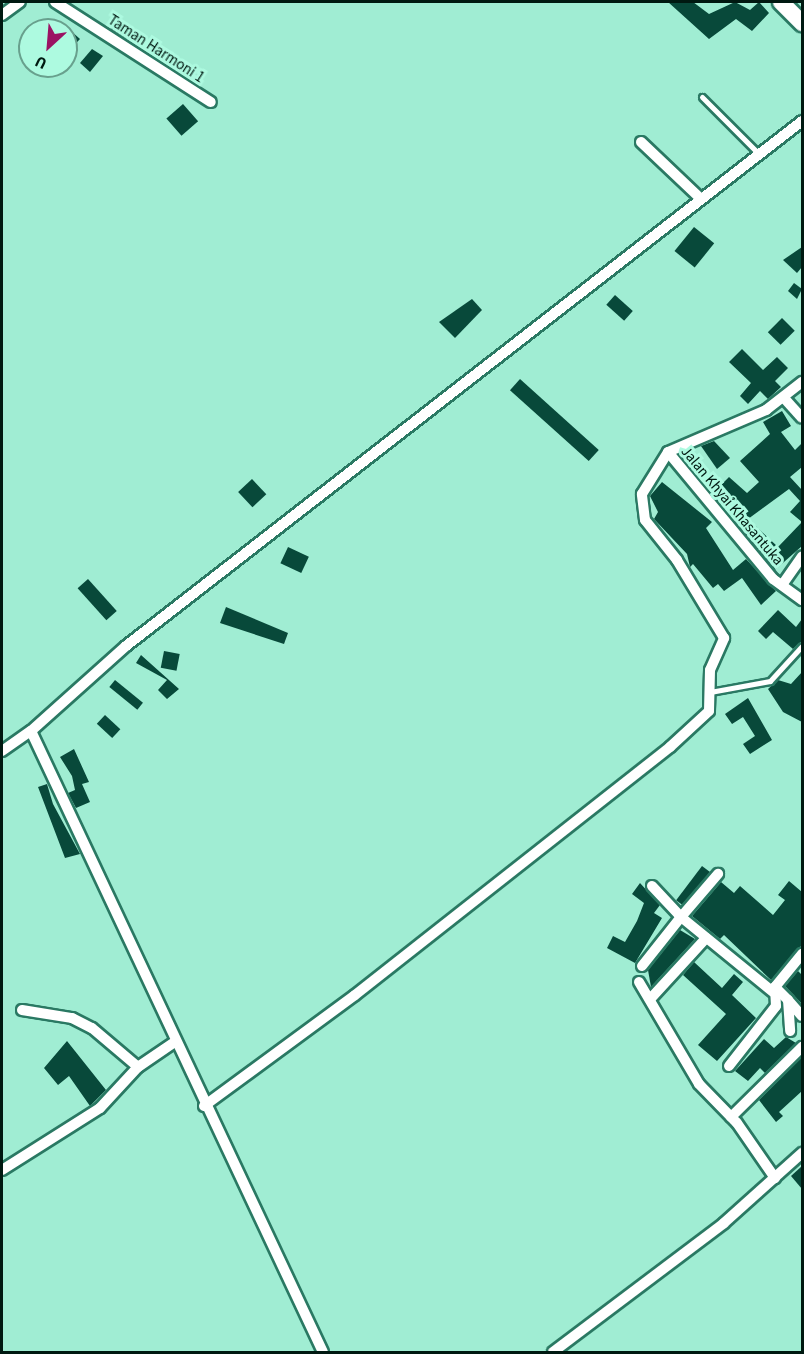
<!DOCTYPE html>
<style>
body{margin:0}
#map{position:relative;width:804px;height:1354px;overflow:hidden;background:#a0edd3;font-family:"Source Sans 3",sans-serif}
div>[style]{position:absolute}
.building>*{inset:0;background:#08493a;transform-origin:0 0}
.roads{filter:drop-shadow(2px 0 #2a7963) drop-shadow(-2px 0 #2a7963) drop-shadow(0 2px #2a7963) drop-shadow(0 -2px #2a7963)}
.service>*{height:5px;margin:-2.5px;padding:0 2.5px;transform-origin:2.5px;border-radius:2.5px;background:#fff}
.minor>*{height:10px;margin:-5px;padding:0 5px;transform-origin:5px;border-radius:5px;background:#fff}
.primary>*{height:16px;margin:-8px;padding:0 8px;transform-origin:8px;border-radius:8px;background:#fff}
span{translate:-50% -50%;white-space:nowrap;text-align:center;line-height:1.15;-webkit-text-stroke:6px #adfae0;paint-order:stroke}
.street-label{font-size:15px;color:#001911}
.frame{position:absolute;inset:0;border:3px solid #001911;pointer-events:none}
.north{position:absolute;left:18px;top:18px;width:60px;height:60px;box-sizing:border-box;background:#adfae0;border:2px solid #68a08d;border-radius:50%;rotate:206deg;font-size:16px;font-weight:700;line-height:24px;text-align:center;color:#001911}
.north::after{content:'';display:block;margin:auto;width:21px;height:27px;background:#9b1263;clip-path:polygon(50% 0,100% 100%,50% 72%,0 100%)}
</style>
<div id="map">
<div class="building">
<i style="clip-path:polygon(668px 2px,693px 2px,709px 14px,735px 2px,750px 10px,759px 2px,769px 13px,752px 31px,736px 19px,709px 39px)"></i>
<i style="left:115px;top:21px;width:19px;height:9px;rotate:32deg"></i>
<i style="clip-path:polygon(71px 31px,80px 39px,66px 54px,66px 36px)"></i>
<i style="clip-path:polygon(92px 49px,103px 56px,90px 72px,80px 63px)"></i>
<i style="left:183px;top:104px;width:23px;height:22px;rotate:49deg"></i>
<i style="left:694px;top:227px;width:26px;height:31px;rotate:39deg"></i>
<i style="clip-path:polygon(802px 247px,802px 267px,797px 273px,783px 260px)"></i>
<i style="clip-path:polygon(794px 283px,802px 289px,797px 299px,788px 291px)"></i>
<i style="left:615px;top:295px;width:24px;height:13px;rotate:42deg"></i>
<i style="clip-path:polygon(472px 299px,482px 310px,455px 338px,439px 322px)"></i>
<i style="left:782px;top:318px;width:18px;height:20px;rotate:45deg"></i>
<i style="clip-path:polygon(742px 349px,763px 370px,777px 357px,788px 368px,775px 381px,781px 387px,768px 399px,760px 391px,748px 404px,740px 396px,751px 383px,729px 362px)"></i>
<i style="left:520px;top:379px;width:106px;height:15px;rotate:42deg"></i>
<i style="clip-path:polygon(evenodd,782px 411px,791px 426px,781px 432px,795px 450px,802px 443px,802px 467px,790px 477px,802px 490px,802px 546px,775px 570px,730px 516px,730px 504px,722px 506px,719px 487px,729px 477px,747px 493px,759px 482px,740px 461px,770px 434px,763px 422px,782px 411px,789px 489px,800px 501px,790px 512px,802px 522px,778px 547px,748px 519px,789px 489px)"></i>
<i style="clip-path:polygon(714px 441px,730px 458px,717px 469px,701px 446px)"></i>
<i style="left:252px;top:479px;width:21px;height:19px;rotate:47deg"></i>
<i style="clip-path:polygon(662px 482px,712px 522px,706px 528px,733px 570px,746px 559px,776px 591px,761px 605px,742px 578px,724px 591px,718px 584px,713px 588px,693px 564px,690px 567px,687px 554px,654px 519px,658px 512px,650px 496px)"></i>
<i style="left:288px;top:547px;width:23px;height:18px;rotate:25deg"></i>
<i style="left:88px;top:579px;width:43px;height:14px;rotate:48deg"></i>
<i style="clip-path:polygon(226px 607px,288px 633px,284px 644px,220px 623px)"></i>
<i style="clip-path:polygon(778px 610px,796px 627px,802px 619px,802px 641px,793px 649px,773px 632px,766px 639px,758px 631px)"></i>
<i style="left:164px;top:651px;width:16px;height:17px;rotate:11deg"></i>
<i style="clip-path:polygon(141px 655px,179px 689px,167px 699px,158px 690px,167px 680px,136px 663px)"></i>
<i style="clip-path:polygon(802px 672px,802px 722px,783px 712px,768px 689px,778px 680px,791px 684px)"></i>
<i style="left:115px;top:680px;width:36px;height:9px;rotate:39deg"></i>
<i style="clip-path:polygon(748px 698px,772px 740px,750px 754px,743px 744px,755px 736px,743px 717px,732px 724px,725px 714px)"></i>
<i style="left:105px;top:715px;width:21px;height:12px;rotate:43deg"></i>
<i style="clip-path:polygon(74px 749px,89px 782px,82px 784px,90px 802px,76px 808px,68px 793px,75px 790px,72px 776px,60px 757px)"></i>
<i style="clip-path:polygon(47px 784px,53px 804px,80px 854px,65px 858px,38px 787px)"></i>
<i style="left:702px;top:866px;width:10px;height:43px;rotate:37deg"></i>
<i style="clip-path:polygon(789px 881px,802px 892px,802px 945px,771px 980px,724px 935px,720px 939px,692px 916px,721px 882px,734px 893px,740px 886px,773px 915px,785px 900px,778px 895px)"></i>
<i style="clip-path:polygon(640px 883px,660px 905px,654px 913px,662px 918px,635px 963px,607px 948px,613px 936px,625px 942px,637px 921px,644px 903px,632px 894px)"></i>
<i style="clip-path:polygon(680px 930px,695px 939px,651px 987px,648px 970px)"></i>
<i style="clip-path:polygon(694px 962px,722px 988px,734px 974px,743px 982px,732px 995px,756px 1018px,717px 1061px,698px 1045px,726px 1014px,683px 975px)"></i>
<i style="clip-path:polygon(798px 971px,802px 975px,802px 1004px,785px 986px)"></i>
<i style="clip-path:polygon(786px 1037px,796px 1043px,765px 1073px,760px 1068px,748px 1081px,735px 1071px,764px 1039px,774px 1048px)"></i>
<i style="clip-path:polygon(67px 1041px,106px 1090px,90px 1106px,69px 1076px,58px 1085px,44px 1068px)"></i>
<i style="clip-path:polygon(802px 1057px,802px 1091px,779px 1112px,783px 1116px,776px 1122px,759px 1100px)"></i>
<i style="clip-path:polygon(802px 1166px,802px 1189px,791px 1176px)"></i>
</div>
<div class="roads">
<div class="service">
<i style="left:702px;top:97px;width:79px;rotate:45deg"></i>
<i style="left:710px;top:692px;width:61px;rotate:-10.4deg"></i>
<i style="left:770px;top:681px;width:47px;rotate:-47.6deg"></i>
</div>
<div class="minor">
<i style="left:55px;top:2px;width:185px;rotate:32.7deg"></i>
<i style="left:2px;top:15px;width:22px;rotate:-36deg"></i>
<i style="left:641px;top:142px;width:83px;rotate:43.5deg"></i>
<i style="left:785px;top:399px;width:25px;rotate:48deg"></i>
<i style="left:668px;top:452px;width:165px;rotate:50.4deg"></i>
<i style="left:773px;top:579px;width:36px;rotate:36deg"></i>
<i style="left:782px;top:585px;width:35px;rotate:-55deg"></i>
<i style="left:31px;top:731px;width:686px;rotate:64.82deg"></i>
<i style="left:2px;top:751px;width:35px;rotate:-35deg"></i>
<i style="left:31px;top:731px;width:127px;rotate:-41.8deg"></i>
<i style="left:126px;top:646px;width:856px;rotate:-37.83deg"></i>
<i style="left:652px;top:886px;width:42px;rotate:46.9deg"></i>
<i style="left:681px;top:917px;width:57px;rotate:-49.3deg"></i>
<i style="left:642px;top:966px;width:63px;rotate:-51.5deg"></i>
<i style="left:681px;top:917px;width:119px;rotate:39.2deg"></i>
<i style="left:639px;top:982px;width:118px;rotate:59.5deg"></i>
<i style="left:699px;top:1084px;width:54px;rotate:45.7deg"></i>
<i style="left:737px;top:1123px;width:67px;rotate:55.4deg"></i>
<i style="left:775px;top:987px;width:18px;rotate:45deg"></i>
<i style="left:788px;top:1000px;width:31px;rotate:86deg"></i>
<i style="left:652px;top:997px;width:80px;rotate:-47.5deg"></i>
<i style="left:788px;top:1000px;width:21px;rotate:49deg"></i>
<i style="left:22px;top:1010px;width:51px;rotate:9.1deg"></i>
<i style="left:72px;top:1018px;width:22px;rotate:27deg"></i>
<i style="left:92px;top:1028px;width:60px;rotate:40.3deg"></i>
<i style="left:729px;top:1066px;width:76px;rotate:-51.9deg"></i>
<i style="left:776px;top:1006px;width:19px;rotate:-93deg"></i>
<i style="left:775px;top:987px;width:43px;rotate:-50.7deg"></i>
<i style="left:204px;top:1106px;width:187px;rotate:-36.3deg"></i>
<i style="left:355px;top:995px;width:401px;rotate:-38.2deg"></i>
<i style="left:670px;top:747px;width:53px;rotate:-42.7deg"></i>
<i style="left:709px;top:711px;width:41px;rotate:-88.6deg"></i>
<i style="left:710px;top:670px;width:35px;rotate:-66deg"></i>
<i style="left:724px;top:638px;width:91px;rotate:-121.1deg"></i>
<i style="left:677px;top:560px;width:51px;rotate:-128.7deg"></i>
<i style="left:645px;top:520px;width:26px;rotate:-97deg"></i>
<i style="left:642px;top:494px;width:49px;rotate:-58.2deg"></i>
<i style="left:668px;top:452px;width:107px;rotate:-23.2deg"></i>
<i style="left:766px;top:410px;width:46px;rotate:-37.9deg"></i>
<i style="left:731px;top:1117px;width:100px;rotate:-44.6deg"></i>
<i style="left:2px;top:1170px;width:116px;rotate:-32.3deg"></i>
<i style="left:100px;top:1108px;width:56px;rotate:-47.2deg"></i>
<i style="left:138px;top:1067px;width:46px;rotate:-34.4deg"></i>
<i style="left:553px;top:1352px;width:214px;rotate:-37deg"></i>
<i style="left:724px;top:1223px;width:105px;rotate:-41.9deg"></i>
</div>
<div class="primary">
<i style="left:781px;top:2px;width:30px;rotate:45deg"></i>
</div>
</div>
<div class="street-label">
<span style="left:156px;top:49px;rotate:33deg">Taman Harmoni 1</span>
<span style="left:732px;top:506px;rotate:50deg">Jalan Khyai Khasantuka</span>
</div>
<div class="frame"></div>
<div class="north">U</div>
</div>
